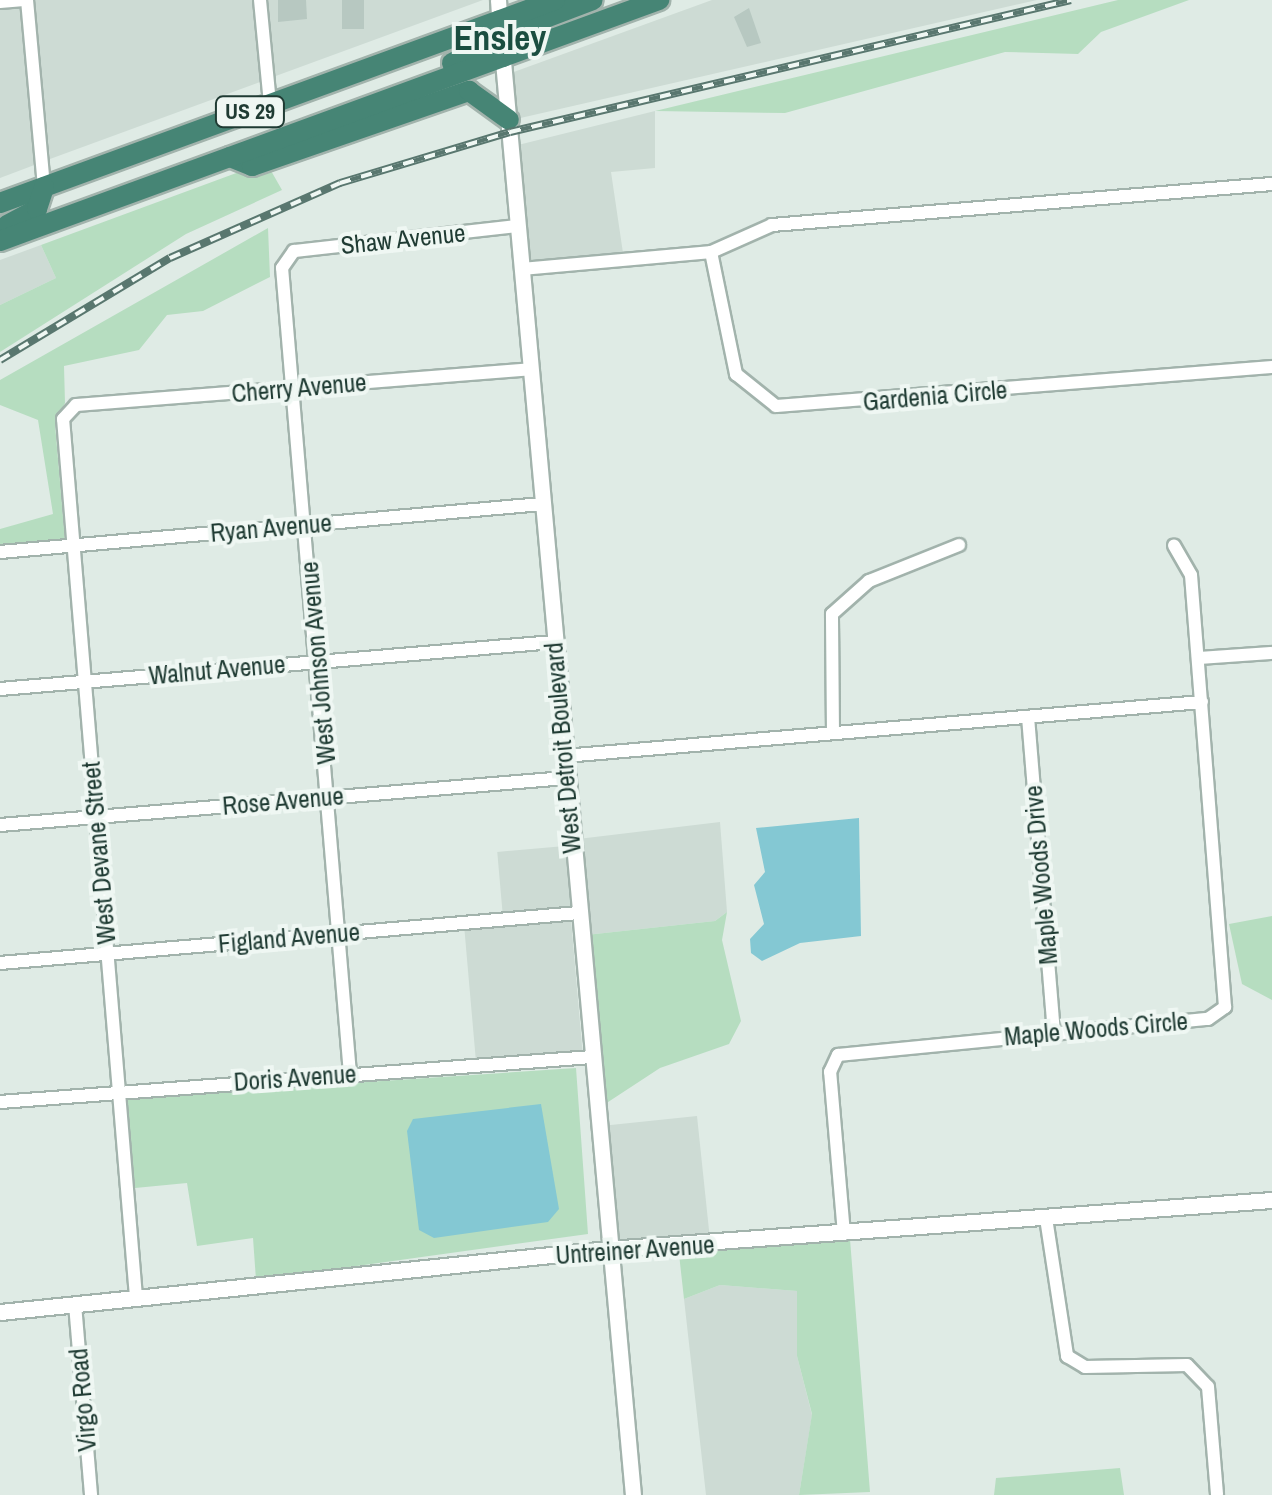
<!DOCTYPE html>
<style>
body{margin:0}
#map{position:relative;width:1272px;height:1495px;overflow:hidden;background:#dfebe5;font-family:"Archivo Narrow",sans-serif}
div>[style]{position:absolute}
.built>*{inset:0;background:#cddbd4;transform-origin:0 0}
.green>*{inset:0;background:#b6ddc0}
.water>*{inset:0;background:#84c8d3}
.building>*{inset:0;background:#b7c8c1;transform-origin:0 0}
.roads{filter:drop-shadow(2px 0 #a2b3ac) drop-shadow(-2px 0 #a2b3ac) drop-shadow(0 2px #a2b3ac) drop-shadow(0 -2px #a2b3ac)}
.minor>*{height:12px;margin:-6px;padding:0 6px;transform-origin:6px;border-radius:6px;background:#fff}
.tertiary>*{height:15px;margin:-7.5px;padding:0 7.5px;transform-origin:7.5px;border-radius:7.5px;background:#fff}
.trunk>*{height:20px;margin:-10px;padding:0 10px;transform-origin:10px;border-radius:10px;background:#468575}
.rail>*{height:8px;margin-top:-4px;transform-origin:0;background:repeating-linear-gradient(90deg,#eff7f3 0 11px,#59776f 0 22px);box-sizing:border-box;border-block:2px solid #59776f}
span{translate:-50% -50%;white-space:nowrap;text-align:center;line-height:1.15;-webkit-text-stroke:8px #eff7f3;paint-order:stroke}
.shield-label span{padding:2px 8px;background:#eff7f3;border:2px solid;border-radius:8px;-webkit-text-stroke-width:0}
.shield-label{font-size:22px;color:#1f3b33;font-weight:700}
.street-label{font-size:25px;color:#1f3b33}
.district-label{font-size:35px;color:#1b4e40;font-weight:700}
</style>
<div id="map">
<div class="built">
<i style="clip-path:polygon(34px 0,253px 0,260px 82px,50px 159px)"></i>
<i style="clip-path:polygon(267px 0,483px 0,273px 77px)"></i>
<i style="clip-path:polygon(712px 0,1037px 0,516px 119px,511px 73px)"></i>
<i style="clip-path:polygon(21px 6px,37px 164px,0 178px,0 8px)"></i>
<i style="clip-path:polygon(655px 111px,655px 168px,611px 172px,623px 253px,529px 262px,518px 145px)"></i>
<i style="clip-path:polygon(41px 245px,56px 278px,0 305px,0 260px)"></i>
<i style="clip-path:polygon(720px 822px,727px 912px,715px 921px,586px 935px,578px 839px)"></i>
<i style="left:565px;top:846px;width:62px;height:68px;rotate:85deg"></i>
<i style="left:571px;top:920px;width:133px;height:107px;rotate:85deg"></i>
<i style="left:697px;top:1116px;width:124px;height:94px;rotate:84deg"></i>
<i style="clip-path:polygon(720px 1285px,797px 1291px,797px 1356px,812px 1415px,799px 1495px,706px 1495px,684px 1299px)"></i>
</div>
<div class="green">
<i style="clip-path:polygon(1118px 0,1189px 0,1101px 32px,1078px 54px,1005px 52px,785px 113px,655px 111px)"></i>
<i style="clip-path:polygon(266px 162px,282px 190px,186px 234px,0 352px,0 305px,56px 278px,41px 245px)"></i>
<i style="clip-path:polygon(268px 228px,270px 277px,203px 311px,167px 315px,139px 350px,64px 366px,65px 403px,55px 424px,65px 540px,0 546px,0 529px,53px 514px,38px 420px,0 405px,0 380px)"></i>
<i style="clip-path:polygon(727px 912px,722px 940px,741px 1021px,729px 1044px,660px 1068px,602px 1106px,586px 935px,715px 921px)"></i>
<i style="clip-path:polygon(1272px 916px,1272px 1000px,1242px 984px,1229px 924px)"></i>
<i style="clip-path:polygon(576px 1068px,588px 1234px,256px 1280px,253px 1238px,197px 1246px,187px 1183px,135px 1188px,127px 1098px)"></i>
<i style="clip-path:polygon(850px 1239px,870px 1492px,799px 1495px,812px 1414px,797px 1356px,797px 1291px,720px 1285px,684px 1299px,679px 1254px)"></i>
<i style="clip-path:polygon(1120px 1468px,1124px 1495px,994px 1495px,996px 1478px)"></i>
</div>
<div class="water">
<i style="clip-path:polygon(859px 818px,861px 936px,800px 943px,762px 961px,751px 953px,750px 939px,764px 924px,754px 885px,765px 872px,756px 828px)"></i>
<i style="clip-path:polygon(541px 1104px,559px 1209px,548px 1222px,434px 1238px,419px 1230px,407px 1131px,413px 1119px)"></i>
</div>
<div class="building">
<i style="clip-path:polygon(278px 0,306px 0,307px 19px,278px 22px)"></i>
<i style="left:342px;top:0;width:22px;height:29px"></i>
<i style="clip-path:polygon(749px 8px,761px 43px,747px 47px,734px 17px)"></i>
</div>
<div class="roads">
<div class="minor">
<i style="left:27px;top:0;width:188px;rotate:84.8deg"></i>
<i style="left:260px;top:0;width:104px;rotate:84.5deg"></i>
<i style="left:0;top:2px;width:21px;rotate:-5deg"></i>
<i style="left:1272px;top:184px;width:502px;rotate:175.31deg"></i>
<i style="left:772px;top:225px;width:67px;rotate:156.1deg"></i>
<i style="left:711px;top:252px;width:125px;rotate:78.4deg"></i>
<i style="left:736px;top:374px;width:51px;rotate:38.7deg"></i>
<i style="left:776px;top:406px;width:498px;rotate:-4.5deg"></i>
<i style="left:522px;top:269px;width:190px;rotate:-5.1deg"></i>
<i style="left:0;top:552px;width:544px;rotate:-5.06deg"></i>
<i style="left:1198px;top:658px;width:74px;rotate:-3.9deg"></i>
<i style="left:0;top:689px;width:556px;rotate:-4.85deg"></i>
<i style="left:1028px;top:717px;width:316px;rotate:85.3deg"></i>
<i style="left:833px;top:733px;width:119px;rotate:-90.5deg"></i>
<i style="left:832px;top:614px;width:50px;rotate:-41.7deg"></i>
<i style="left:869px;top:581px;width:97px;rotate:-21.8deg"></i>
<i style="left:564px;top:756px;width:640px;rotate:-4.84deg"></i>
<i style="left:0;top:825px;width:568px;rotate:-4.75deg"></i>
<i style="left:0;top:963px;width:580px;rotate:-4.94deg"></i>
<i style="left:350px;top:1074px;width:809px;rotate:-94.82deg"></i>
<i style="left:282px;top:268px;width:21px;rotate:-55deg"></i>
<i style="left:294px;top:251px;width:225px;rotate:-6.4deg"></i>
<i style="left:0;top:1102px;width:593px;rotate:-4.35deg"></i>
<i style="left:1046px;top:1218px;width:140px;rotate:81.3deg"></i>
<i style="left:1067px;top:1356px;width:21px;rotate:31deg"></i>
<i style="left:1085px;top:1367px;width:102px;rotate:-1.1deg"></i>
<i style="left:1187px;top:1365px;width:30px;rotate:46deg"></i>
<i style="left:1208px;top:1387px;width:108px;rotate:85.2deg"></i>
<i style="left:844px;top:1234px;width:163px;rotate:-94.9deg"></i>
<i style="left:830px;top:1072px;width:19px;rotate:-65deg"></i>
<i style="left:838px;top:1055px;width:372px;rotate:-5.6deg"></i>
<i style="left:1208px;top:1019px;width:21px;rotate:-35deg"></i>
<i style="left:1225px;top:1007px;width:433px;rotate:-94.5deg"></i>
<i style="left:1191px;top:575px;width:34px;rotate:-120deg"></i>
<i style="left:136px;top:1297px;width:881px;rotate:-94.75deg"></i>
<i style="left:63px;top:419px;width:19px;rotate:-47deg"></i>
<i style="left:76px;top:405px;width:456px;rotate:-4.5deg"></i>
<i style="left:75px;top:1304px;width:192px;rotate:85.2deg"></i>
</div>
<div class="tertiary">
<i style="left:498px;top:0;width:27px;rotate:86deg"></i>
<i style="left:502px;top:50px;width:1451px;rotate:84.82deg"></i>
<i style="left:0;top:1312px;width:612px;rotate:-5.91deg"></i>
<i style="left:609px;top:1249px;width:665px;rotate:-4.23deg"></i>
</div>
<div class="trunk">
<i style="left:503px;top:57px;width:25px;rotate:-63deg"></i>
<i style="left:514px;top:35px;width:19px;rotate:-35deg"></i>
<i style="left:530px;top:24px;width:67px;rotate:-20.9deg"></i>
<i style="left:452px;top:63px;width:41px;rotate:-27.8deg"></i>
<i style="left:488px;top:44px;width:26px;rotate:-65deg"></i>
<i style="left:230px;top:157px;width:24px;rotate:22deg"></i>
<i style="left:252px;top:166px;width:230px;rotate:-19.1deg"></i>
<i style="left:469px;top:91px;width:49px;rotate:35.9deg"></i>
<i style="left:0;top:203px;width:591px;rotate:-20.09deg"></i>
<i style="left:7px;top:225px;width:34px;rotate:-28deg"></i>
<i style="left:37px;top:209px;width:23px;rotate:-72deg"></i>
<i style="left:0;top:241px;width:702px;rotate:-20.09deg"></i>
</div>
</div>
<div class="rail">
<i style="left:0;top:360px;width:198px;rotate:-31deg"></i>
<i style="left:170px;top:258px;width:186px;rotate:-23.8deg"></i>
<i style="left:340px;top:183px;width:177px;rotate:-16.7deg"></i>
<i style="left:510px;top:132px;width:576px;rotate:-13.24deg"></i>
</div>
<div class="shield-label">
<span style="left:250px;top:112px">US 29</span>
</div>
<div class="street-label">
<span style="left:403px;top:239px;rotate:-6deg">Shaw Avenue</span>
<span style="left:299px;top:388px;rotate:-5deg">Cherry Avenue</span>
<span style="left:935px;top:396px;rotate:-5deg">Gardenia Circle</span>
<span style="left:271px;top:528px;rotate:-5deg">Ryan Avenue</span>
<span style="left:318px;top:663px;rotate:-95deg">West Johnson Avenue</span>
<span style="left:217px;top:670px;rotate:-5deg">Walnut Avenue</span>
<span style="left:563px;top:748px;rotate:-95deg">West Detroit Boulevard</span>
<span style="left:283px;top:801px;rotate:-5deg">Rose Avenue</span>
<span style="left:99px;top:853px;rotate:-95deg">West Devane Street</span>
<span style="left:1041px;top:875px;rotate:-95deg">Maple Woods Drive</span>
<span style="left:289px;top:938px;rotate:-5deg">Figland Avenue</span>
<span style="left:1096px;top:1029px;rotate:-5deg">Maple Woods Circle</span>
<span style="left:295px;top:1078px;rotate:-4deg">Doris Avenue</span>
<span style="left:635px;top:1250px;rotate:-4deg">Untreiner Avenue</span>
<span style="left:83px;top:1400px;rotate:-95deg">Virgo Road</span>
</div>
<div class="district-label">
<span style="left:500px;top:38px">Ensley</span>
</div>
</div>
